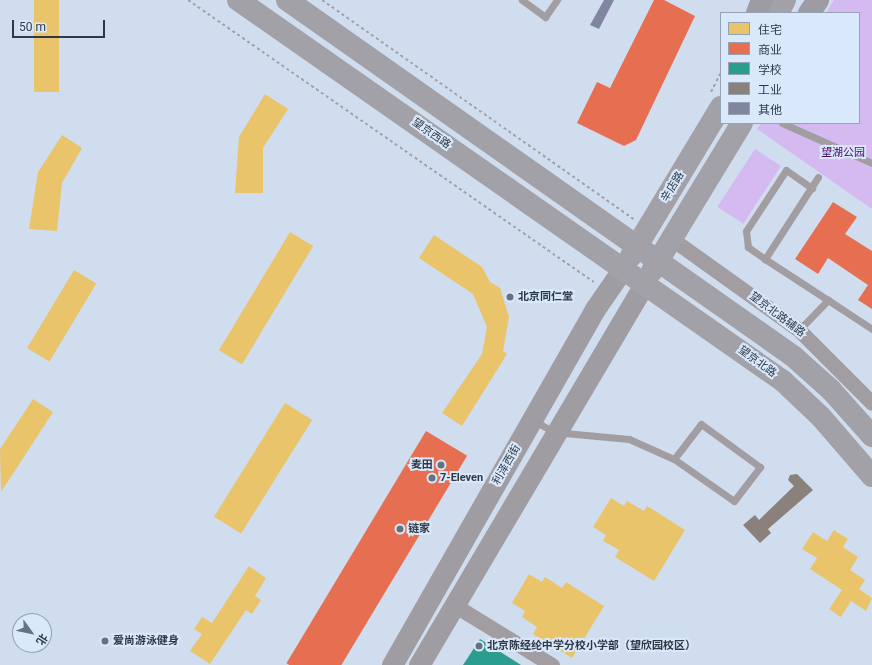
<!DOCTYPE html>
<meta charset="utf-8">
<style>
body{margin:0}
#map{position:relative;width:872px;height:665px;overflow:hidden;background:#d0ddee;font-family:Roboto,"Noto Sans SC",sans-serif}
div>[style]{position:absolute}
.green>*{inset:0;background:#d5baf1;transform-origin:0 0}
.homes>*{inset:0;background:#e9c46a;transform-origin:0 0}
.shops>*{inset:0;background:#e76f51;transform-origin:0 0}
.schools>*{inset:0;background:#2a9d8f}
.industry>*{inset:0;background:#8a817c}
.building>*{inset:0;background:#8186a0}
.path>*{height:2px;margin-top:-1px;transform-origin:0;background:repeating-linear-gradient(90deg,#a0a2a7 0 3px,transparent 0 6px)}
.lane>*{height:7px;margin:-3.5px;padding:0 3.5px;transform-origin:3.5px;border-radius:3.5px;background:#a19da0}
.street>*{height:15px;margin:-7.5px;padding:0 7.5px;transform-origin:7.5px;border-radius:7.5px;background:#a19da0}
.secondary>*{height:21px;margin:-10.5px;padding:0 10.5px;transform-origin:10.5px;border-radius:10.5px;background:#9f9ca2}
.primary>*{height:22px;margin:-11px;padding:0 11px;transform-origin:11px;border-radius:11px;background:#a1a1a7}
.highway>*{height:22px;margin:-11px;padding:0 11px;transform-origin:11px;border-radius:11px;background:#9c9ca2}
.dots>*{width:11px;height:11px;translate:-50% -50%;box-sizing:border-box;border:2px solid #d9e8fb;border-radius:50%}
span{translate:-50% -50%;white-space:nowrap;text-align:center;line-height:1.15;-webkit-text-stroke:4px #d9e8fb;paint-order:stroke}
.street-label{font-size:11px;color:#2f3945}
.park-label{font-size:11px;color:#4e0b65}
.poi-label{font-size:11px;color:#2f3945;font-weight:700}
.left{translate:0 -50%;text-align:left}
.right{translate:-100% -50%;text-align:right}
.legend{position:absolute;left:720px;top:12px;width:140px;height:112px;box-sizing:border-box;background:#d9e8fb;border:1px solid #95a2b2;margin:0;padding:5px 7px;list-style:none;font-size:12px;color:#2f3945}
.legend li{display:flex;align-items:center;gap:8px;height:20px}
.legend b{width:20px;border:1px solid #95a2b2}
.north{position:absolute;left:12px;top:613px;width:40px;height:40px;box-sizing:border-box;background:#d9e8fb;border:1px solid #95a2b2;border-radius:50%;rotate:123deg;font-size:11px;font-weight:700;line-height:16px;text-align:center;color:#2f3945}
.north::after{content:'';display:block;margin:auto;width:14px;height:18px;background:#677280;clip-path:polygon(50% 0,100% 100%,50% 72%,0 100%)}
.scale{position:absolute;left:12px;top:20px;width:93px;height:18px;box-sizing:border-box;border:2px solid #2f3945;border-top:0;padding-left:5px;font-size:12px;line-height:14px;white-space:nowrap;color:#2f3945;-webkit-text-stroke:3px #d9e8fb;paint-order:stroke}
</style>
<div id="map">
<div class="green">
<i style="clip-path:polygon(834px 0,872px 0,872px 209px,757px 129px,761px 123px,859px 123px,859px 13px,826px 13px)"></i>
<i style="left:755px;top:149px;width:31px;height:69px;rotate:33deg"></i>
</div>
<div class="homes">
<i style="left:34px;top:0;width:25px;height:92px"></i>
<i style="clip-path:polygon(265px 94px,288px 109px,263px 148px,263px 193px,235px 193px,239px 137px)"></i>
<i style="clip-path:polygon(62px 135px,82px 148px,62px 183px,57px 231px,29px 229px,38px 172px)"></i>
<i style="left:290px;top:232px;width:27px;height:138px;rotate:31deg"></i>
<i style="clip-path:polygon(434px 235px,482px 267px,490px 282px,500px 288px,509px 317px,503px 351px,507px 354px,462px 426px,442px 413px,482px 354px,487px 327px,473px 294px,419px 258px)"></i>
<i style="left:74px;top:270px;width:26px;height:91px;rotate:31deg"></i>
<i style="clip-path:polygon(33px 399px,53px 412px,1px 492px,0 449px)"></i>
<i style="left:285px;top:403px;width:32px;height:134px;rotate:32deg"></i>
<i style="clip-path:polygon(611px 498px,624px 506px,627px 501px,644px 511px,647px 506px,685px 530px,654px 581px,615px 557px,619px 550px,603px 541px,606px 535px,593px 527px)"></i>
<i style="clip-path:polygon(834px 530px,848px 539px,843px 547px,858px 557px,850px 570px,865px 580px,859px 589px,872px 598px,866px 611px,851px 601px,841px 617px,829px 609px,842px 590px,810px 569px,817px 558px,802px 549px,813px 532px,827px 541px)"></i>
<i style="clip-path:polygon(249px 566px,266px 578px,255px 596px,261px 600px,252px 614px,246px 610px,210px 664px,190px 651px,202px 634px,194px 629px,202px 617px,212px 623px)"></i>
<i style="clip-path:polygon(529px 574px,542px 582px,545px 577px,562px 588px,566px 582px,604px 606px,572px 658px,533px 634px,537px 627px,522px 617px,525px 611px,512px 603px)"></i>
</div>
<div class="shops">
<i style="clip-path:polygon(654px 0,664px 0,695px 16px,636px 140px,624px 146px,577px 123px,597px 82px,610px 88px)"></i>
<i style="clip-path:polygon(833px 202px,857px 217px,845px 234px,872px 251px,872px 309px,858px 300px,868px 285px,828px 258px,818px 274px,795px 259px)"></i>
<i style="left:426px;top:431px;width:48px;height:271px;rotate:31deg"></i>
</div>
<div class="schools">
<i style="clip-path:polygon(480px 639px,521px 665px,463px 665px)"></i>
</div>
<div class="industry">
<i style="clip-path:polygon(797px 474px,813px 490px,768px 529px,771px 533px,760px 543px,743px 525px,755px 515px,759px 520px,794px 486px,788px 480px,790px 475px)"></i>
</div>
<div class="building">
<i style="clip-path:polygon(604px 0,614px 0,599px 29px,590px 25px)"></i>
</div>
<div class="path">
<i style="left:188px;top:0;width:494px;rotate:34.8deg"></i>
<i style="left:322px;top:0;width:381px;rotate:35.1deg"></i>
<i style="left:711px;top:92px;width:22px;rotate:-63deg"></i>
</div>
<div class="lane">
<i style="left:522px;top:0;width:29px;rotate:36deg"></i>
<i style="left:545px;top:17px;width:21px;rotate:-55deg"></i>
<i style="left:782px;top:123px;width:98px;rotate:24deg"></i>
<i style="left:818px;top:177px;width:98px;rotate:122.9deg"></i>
<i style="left:765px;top:259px;width:75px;rotate:33.1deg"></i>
<i style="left:765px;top:259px;width:21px;rotate:-145deg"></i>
<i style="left:748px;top:247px;width:16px;rotate:-97deg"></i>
<i style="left:746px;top:231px;width:73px;rotate:-56.7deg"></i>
<i style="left:786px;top:170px;width:32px;rotate:35deg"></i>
<i style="left:799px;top:330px;width:42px;rotate:-46deg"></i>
<i style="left:828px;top:300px;width:53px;rotate:33.4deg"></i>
<i style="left:533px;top:420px;width:24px;rotate:30deg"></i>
<i style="left:554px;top:432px;width:75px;rotate:5.3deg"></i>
<i style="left:629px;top:439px;width:49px;rotate:24deg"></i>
<i style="left:674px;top:459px;width:73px;rotate:35deg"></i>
<i style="left:734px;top:501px;width:43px;rotate:-52.6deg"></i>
<i style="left:760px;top:467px;width:73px;rotate:-143.9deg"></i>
<i style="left:701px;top:424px;width:44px;rotate:127.6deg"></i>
</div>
<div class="street">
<i style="left:672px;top:239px;width:156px;rotate:35.6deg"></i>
<i style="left:799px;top:330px;width:103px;rotate:45deg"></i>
<i style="left:454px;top:605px;width:115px;rotate:31.5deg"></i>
</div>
<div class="secondary">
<i style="left:392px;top:665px;width:410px;rotate:-60.3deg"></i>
<i style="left:595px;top:309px;width:51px;rotate:-55.4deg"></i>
<i style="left:419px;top:665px;width:444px;rotate:-59.4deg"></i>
</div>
<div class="primary">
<i style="left:238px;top:0;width:665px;rotate:34.96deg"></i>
<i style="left:783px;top:381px;width:52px;rotate:43.5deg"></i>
<i style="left:821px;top:417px;width:78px;rotate:49.2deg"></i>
<i style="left:287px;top:0;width:619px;rotate:35.13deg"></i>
<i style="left:793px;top:356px;width:51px;rotate:41.8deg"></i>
<i style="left:831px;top:390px;width:62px;rotate:48.3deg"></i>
<i style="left:778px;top:13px;width:15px;rotate:-62deg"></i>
<i style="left:631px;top:256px;width:174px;rotate:-58.9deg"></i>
<i style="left:652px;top:271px;width:173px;rotate:-58.7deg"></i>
</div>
<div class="highway">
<i style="left:757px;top:13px;width:14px;rotate:-69deg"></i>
<i style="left:809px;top:13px;width:16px;rotate:-55deg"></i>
</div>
<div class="dots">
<i style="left:510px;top:297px;background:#677280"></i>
<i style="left:441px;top:465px;background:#677280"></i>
<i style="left:432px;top:478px;background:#677280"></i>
<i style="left:400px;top:529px;background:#677280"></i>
<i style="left:105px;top:641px;background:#677280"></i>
<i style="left:479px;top:646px;background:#677280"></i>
</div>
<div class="street-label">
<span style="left:431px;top:134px;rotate:35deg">望京西路</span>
<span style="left:673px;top:187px;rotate:-59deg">辛店路</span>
<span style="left:777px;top:315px;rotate:37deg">望京北路辅路</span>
<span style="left:757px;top:362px;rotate:36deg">望京北路</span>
<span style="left:507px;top:465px;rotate:-60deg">利泽西街</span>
</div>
<div class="park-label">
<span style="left:843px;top:153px">望湖公园</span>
</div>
<div class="poi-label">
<span class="left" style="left:518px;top:297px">北京同仁堂</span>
<span class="right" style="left:433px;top:465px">麦田</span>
<span class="left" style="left:440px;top:478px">7-Eleven</span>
<span class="left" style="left:408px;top:529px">链家</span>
<span class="left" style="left:113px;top:641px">爱尚游泳健身</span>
<span class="left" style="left:487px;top:646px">北京陈经纶中学分校小学部（望欣园校区）</span>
</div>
<ul class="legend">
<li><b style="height:11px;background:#e9c46a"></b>住宅</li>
<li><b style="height:11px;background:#e76f51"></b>商业</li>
<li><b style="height:11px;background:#2a9d8f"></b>学校</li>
<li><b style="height:11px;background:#8a817c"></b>工业</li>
<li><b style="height:11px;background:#8186a0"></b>其他</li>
</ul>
<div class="north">北</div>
<div class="scale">50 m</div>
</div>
